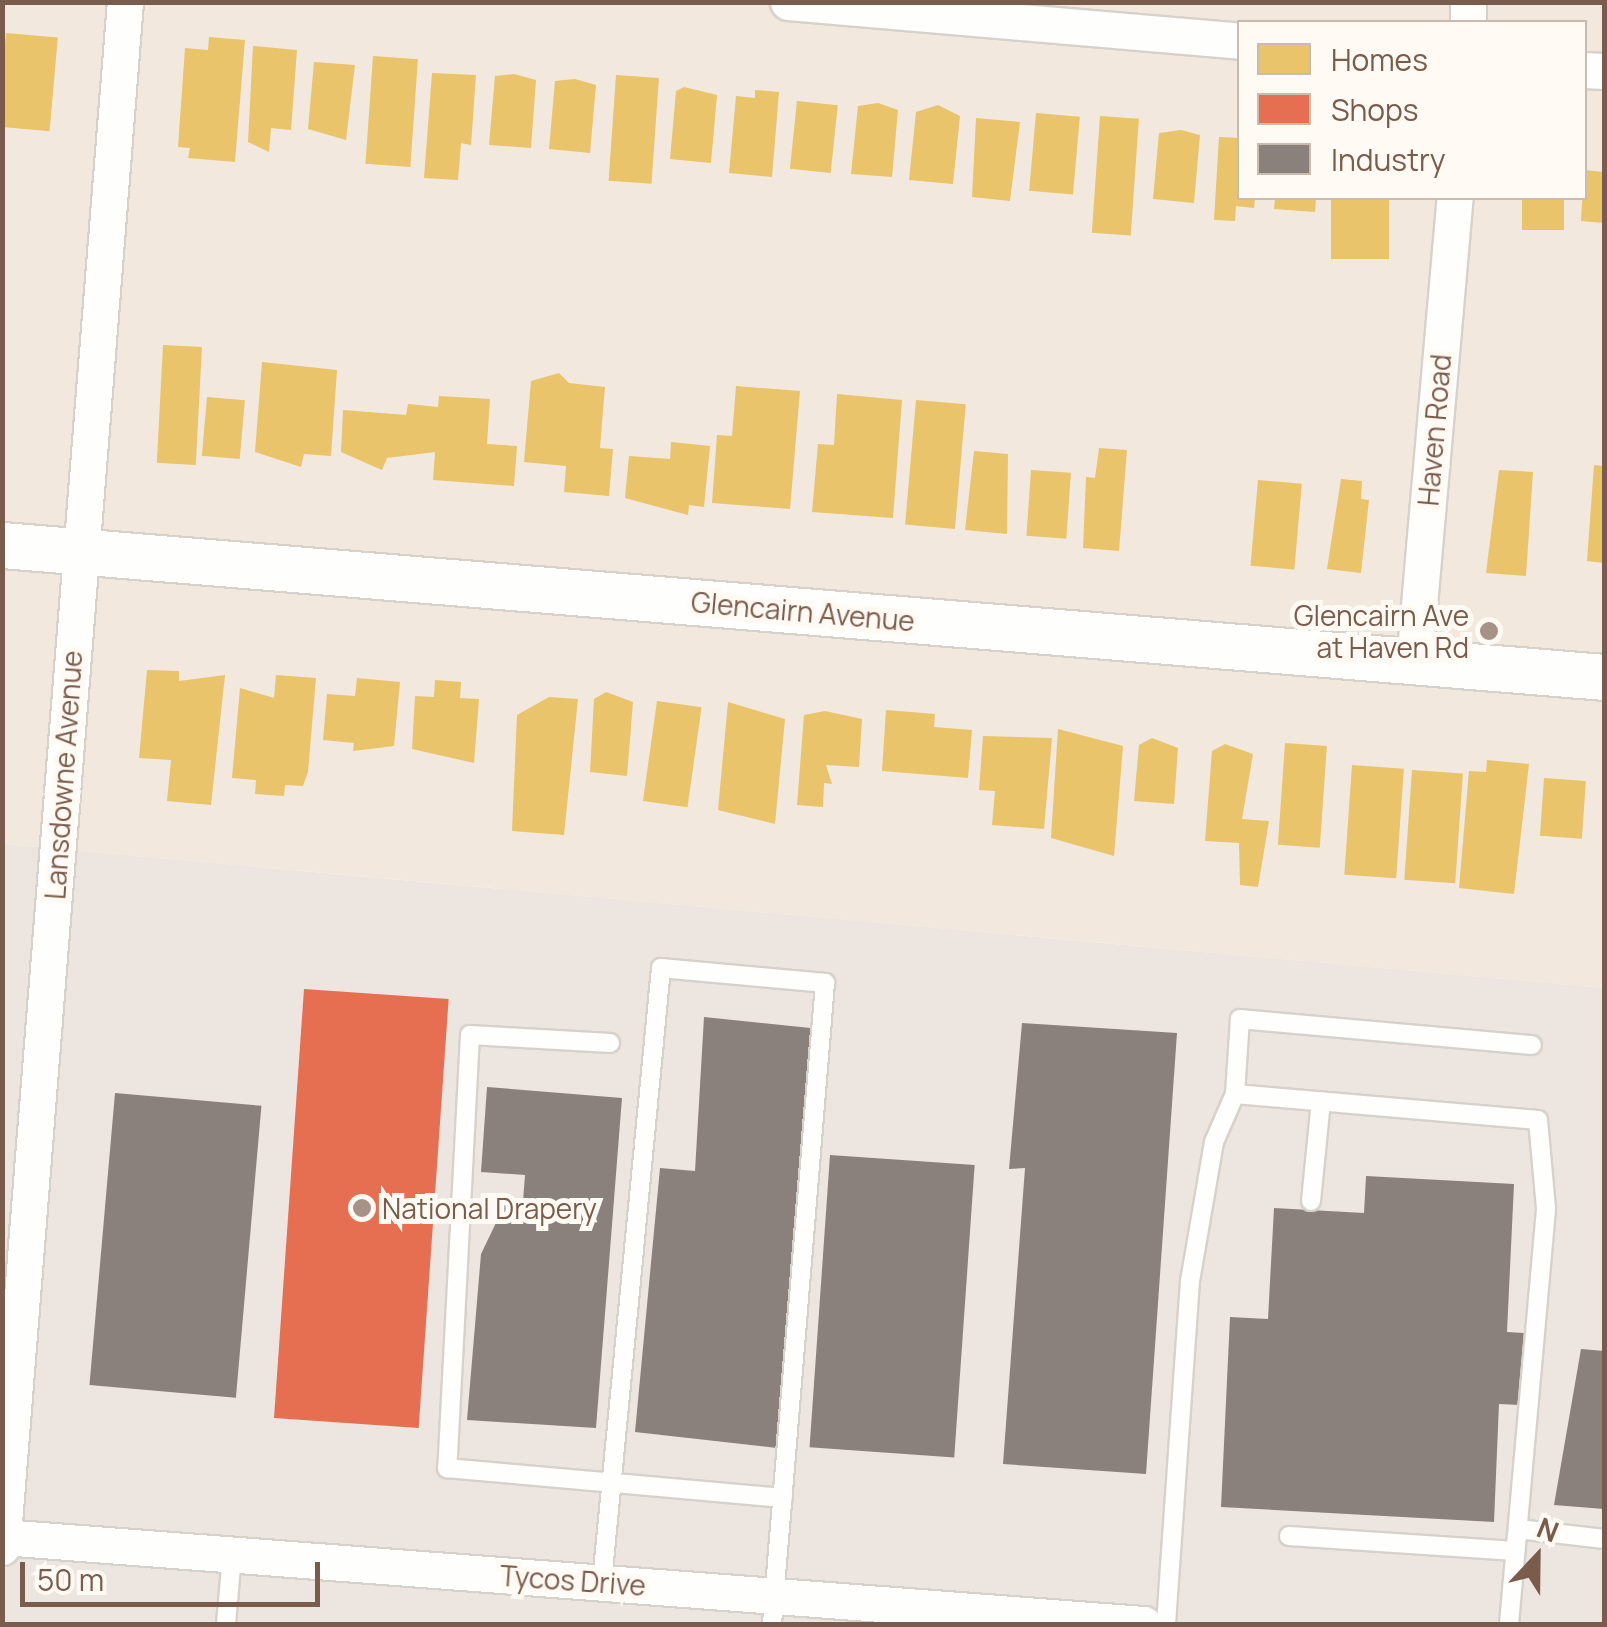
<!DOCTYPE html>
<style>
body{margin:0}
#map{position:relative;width:1607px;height:1627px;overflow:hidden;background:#f9f5f0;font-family:Manrope,sans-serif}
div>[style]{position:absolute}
.residential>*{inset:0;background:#f2e8de}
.industrial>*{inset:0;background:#ede5e0}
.homes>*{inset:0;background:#e9c46a;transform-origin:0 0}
.shops>*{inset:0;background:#e76f51;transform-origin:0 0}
.industry>*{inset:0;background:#8a817c;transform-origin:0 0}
.roads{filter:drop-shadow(2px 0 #d7d1cb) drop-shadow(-2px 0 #d7d1cb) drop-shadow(0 2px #d7d1cb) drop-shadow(0 -2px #d7d1cb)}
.service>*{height:18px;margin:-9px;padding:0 9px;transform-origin:9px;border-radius:9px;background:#fefefd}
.minor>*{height:35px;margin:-17.5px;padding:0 17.5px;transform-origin:17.5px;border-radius:17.5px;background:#fefefd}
.tertiary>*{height:45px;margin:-22.5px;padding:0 22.5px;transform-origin:22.5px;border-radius:22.5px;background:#fefefd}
.dots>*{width:28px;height:28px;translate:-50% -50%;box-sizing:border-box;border:5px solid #fffaf3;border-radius:50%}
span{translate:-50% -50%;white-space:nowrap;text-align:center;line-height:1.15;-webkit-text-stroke:10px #fffaf3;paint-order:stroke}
.street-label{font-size:28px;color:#7a5c4d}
.poi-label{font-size:28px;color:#7a5c4d}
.right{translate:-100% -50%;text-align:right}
.left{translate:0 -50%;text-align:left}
.frame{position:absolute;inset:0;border:5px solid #7a5c4d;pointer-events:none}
.legend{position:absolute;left:1237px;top:20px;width:350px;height:180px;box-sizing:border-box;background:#fffaf3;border:2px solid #cabbb1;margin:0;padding:12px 18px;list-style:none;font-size:30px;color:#7a5c4d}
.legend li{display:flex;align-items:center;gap:20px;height:50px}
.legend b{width:50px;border:2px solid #cabbb1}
.north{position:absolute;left:1487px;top:1507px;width:100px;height:100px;-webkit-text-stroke:8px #fffaf3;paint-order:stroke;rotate:22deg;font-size:28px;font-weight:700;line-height:40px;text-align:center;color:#7a5c4d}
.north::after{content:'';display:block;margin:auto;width:35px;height:45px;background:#7a5c4d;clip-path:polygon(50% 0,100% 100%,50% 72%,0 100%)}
.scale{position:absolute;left:20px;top:1562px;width:300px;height:45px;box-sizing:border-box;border:5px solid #7a5c4d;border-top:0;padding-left:12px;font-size:30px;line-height:35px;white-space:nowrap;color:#7a5c4d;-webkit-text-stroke:8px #fffaf3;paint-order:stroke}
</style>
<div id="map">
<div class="residential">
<i style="clip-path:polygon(evenodd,2px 3px,1604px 3px,1604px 988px,3px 844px,2px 3px,1240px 22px,1584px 22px,1584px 198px,1240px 198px,1240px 22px)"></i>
</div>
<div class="industrial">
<i style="clip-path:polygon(2px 844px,1604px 988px,1604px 1624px,3px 1624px)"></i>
</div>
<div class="homes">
<i style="left:6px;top:33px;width:52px;height:94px;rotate:5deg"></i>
<i style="clip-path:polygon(209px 37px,245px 40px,235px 162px,188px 158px,190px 148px,178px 147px,185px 48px,208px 50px)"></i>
<i style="clip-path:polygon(253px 46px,297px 50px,291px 130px,271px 128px,269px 152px,248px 142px)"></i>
<i style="left:373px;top:56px;width:45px;height:108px;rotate:4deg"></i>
<i style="clip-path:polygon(314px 62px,355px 65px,346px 140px,308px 129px)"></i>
<i style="clip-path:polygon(432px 73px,476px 75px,471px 145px,461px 143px,458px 180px,424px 178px)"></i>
<i style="clip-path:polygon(514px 74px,536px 80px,531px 148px,489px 145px,495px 76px)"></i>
<i style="left:616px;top:75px;width:43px;height:106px;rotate:4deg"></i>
<i style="clip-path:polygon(575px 79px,596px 85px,590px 153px,549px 149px,555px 81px)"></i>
<i style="clip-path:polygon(684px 87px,717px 95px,711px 163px,670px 159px,676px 91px)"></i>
<i style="clip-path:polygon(755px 90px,779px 92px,772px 177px,729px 173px,736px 96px,755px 98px)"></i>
<i style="left:797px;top:101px;width:41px;height:68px;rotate:6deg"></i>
<i style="clip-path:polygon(878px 103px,898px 110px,892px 177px,851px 174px,858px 106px)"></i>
<i style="clip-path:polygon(938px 105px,960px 116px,953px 184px,909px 180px,916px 112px)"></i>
<i style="left:1036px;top:113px;width:44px;height:78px;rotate:5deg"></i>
<i style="left:1100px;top:116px;width:39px;height:117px;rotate:4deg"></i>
<i style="clip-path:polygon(976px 118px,1020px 122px,1010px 201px,972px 197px)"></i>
<i style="clip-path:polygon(1181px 130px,1200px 135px,1194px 203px,1153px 199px,1159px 133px)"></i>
<i style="clip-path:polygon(1219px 137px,1240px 138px,1240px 198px,1255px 198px,1254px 208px,1236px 206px,1235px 221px,1214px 220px)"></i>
<i style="clip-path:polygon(1584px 170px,1604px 172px,1604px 223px,1581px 221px)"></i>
<i style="clip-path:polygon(1275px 198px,1316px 198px,1315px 212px,1274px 209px)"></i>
<i style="left:1331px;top:198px;width:58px;height:61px"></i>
<i style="left:1522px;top:198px;width:42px;height:32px"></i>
<i style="left:163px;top:345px;width:39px;height:118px;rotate:3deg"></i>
<i style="clip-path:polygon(262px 362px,337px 370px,331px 456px,304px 454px,301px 467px,255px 452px)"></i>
<i style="clip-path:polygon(559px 373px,569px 383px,605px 387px,600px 448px,613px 449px,609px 496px,564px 492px,566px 466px,524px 462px,531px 381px)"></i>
<i style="clip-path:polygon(736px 386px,800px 391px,790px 509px,712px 503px,717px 435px,732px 436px)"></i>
<i style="clip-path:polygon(837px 394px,902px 400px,893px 518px,812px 512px,818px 444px,834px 445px)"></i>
<i style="clip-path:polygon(439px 396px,490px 399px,487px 444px,517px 446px,514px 486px,433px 480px,435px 452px,387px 458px,382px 470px,341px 452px,343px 410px,406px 415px,408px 404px,438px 407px)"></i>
<i style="left:207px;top:397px;width:38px;height:59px;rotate:5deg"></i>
<i style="left:916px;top:400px;width:50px;height:125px;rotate:5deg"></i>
<i style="clip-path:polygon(671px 442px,710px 446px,704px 507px,689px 505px,688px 515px,625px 498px,629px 456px,670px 459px)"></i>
<i style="clip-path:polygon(1099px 448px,1127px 450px,1119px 551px,1083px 548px,1086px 477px,1095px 478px)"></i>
<i style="clip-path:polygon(974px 451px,1008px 454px,1007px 534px,965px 530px)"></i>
<i style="clip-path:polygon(1594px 465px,1604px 466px,1604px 563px,1587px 561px)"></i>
<i style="left:1031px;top:470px;width:40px;height:66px;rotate:4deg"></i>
<i style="clip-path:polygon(1499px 470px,1533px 472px,1526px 576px,1486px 573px)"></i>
<i style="clip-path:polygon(1341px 479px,1362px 481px,1361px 499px,1369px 500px,1361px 573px,1327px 569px)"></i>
<i style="left:1258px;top:480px;width:44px;height:86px;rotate:5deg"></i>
<i style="clip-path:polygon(147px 670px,179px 671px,179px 681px,225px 675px,211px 805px,167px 801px,171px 760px,139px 758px)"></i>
<i style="clip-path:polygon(276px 675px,316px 678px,308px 772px,303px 786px,285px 785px,284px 796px,255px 794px,256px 780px,232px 778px,240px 688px,274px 698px)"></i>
<i style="clip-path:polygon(357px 678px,400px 682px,394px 746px,353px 751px,354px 743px,323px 740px,327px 694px,355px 696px)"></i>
<i style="clip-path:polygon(435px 680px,461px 682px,460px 698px,479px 699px,474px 763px,412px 749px,415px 696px,434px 697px)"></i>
<i style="clip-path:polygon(606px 692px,633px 702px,627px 776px,590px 772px,594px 699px)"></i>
<i style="clip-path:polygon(549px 697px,578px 699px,564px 835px,512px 831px,517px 715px)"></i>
<i style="left:657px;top:701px;width:45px;height:101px;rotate:8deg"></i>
<i style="clip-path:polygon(728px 702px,785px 719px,775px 824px,718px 810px)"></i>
<i style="clip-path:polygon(886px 710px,935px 714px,934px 727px,972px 730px,968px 778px,882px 771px)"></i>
<i style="clip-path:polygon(825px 711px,862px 719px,859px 767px,826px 765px,832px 784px,824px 783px,823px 807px,797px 805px,804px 715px)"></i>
<i style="clip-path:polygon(1058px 729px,1123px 746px,1114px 856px,1051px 838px)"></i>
<i style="clip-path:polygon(983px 736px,1052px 738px,1044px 829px,992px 825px,995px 791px,979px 790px)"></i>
<i style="clip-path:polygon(1152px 738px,1178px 748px,1174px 804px,1134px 801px,1139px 745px)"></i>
<i style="left:1285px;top:743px;width:42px;height:102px;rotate:4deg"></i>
<i style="clip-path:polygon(1225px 744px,1253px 754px,1242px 819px,1269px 821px,1258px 887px,1240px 885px,1239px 843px,1205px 841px,1212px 751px)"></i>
<i style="clip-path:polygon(1487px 760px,1529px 764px,1514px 894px,1459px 888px,1469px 771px,1486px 772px)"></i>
<i style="left:1352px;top:765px;width:52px;height:110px;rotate:4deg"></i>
<i style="left:1412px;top:770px;width:51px;height:110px;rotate:4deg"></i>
<i style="left:1544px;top:778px;width:42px;height:58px;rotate:4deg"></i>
</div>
<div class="shops">
<i style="left:304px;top:989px;width:145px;height:430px;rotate:4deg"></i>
</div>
<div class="industry">
<i style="clip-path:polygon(704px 1017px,820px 1029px,777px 1448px,635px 1432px,660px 1168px,695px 1171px)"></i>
<i style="clip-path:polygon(1022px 1023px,1177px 1033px,1146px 1474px,1003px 1464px,1025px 1168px,1009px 1169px)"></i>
<i style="clip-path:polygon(487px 1087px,622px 1098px,596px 1428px,467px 1420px,481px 1254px,507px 1200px,523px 1201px,525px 1175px,481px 1172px)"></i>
<i style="left:115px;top:1093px;width:147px;height:293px;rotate:5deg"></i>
<i style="left:830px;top:1155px;width:145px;height:293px;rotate:4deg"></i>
<i style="clip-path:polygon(1366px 1176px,1514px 1184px,1507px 1332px,1524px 1333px,1520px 1405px,1499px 1404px,1494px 1522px,1221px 1507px,1230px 1317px,1268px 1319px,1274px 1208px,1364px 1213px)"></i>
<i style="clip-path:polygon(1581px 1349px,1604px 1351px,1604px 1509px,1554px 1505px)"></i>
</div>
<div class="roads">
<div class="service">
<i style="left:610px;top:1043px;width:140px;rotate:-176.7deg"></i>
<i style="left:470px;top:1035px;width:434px;rotate:93deg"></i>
<i style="left:447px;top:1468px;width:337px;rotate:5.1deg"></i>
<i style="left:1311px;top:1201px;width:100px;rotate:-84.3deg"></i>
<i style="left:1518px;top:1529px;width:87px;rotate:6.6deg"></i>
<i style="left:1289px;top:1536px;width:227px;rotate:3.8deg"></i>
<i style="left:602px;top:1582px;width:617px;rotate:-84.51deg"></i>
<i style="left:661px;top:968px;width:165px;rotate:5.2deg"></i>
<i style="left:825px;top:983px;width:643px;rotate:94.73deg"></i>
<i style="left:226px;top:1624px;width:69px;rotate:-85deg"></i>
<i style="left:1166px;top:1624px;width:344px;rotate:-86deg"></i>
<i style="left:1190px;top:1281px;width:141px;rotate:-80.2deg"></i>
<i style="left:1214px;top:1142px;width:52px;rotate:-66.4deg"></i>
<i style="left:1509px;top:1624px;width:418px;rotate:-84.9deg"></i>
<i style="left:1546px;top:1208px;width:88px;rotate:-95.2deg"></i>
<i style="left:1538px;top:1120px;width:304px;rotate:-175.1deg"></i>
<i style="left:1235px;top:1094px;width:75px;rotate:-86.2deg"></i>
<i style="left:1240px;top:1019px;width:293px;rotate:5.1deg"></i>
</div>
<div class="minor">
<i style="left:788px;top:2px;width:454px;rotate:4.9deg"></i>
<i style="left:1468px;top:22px;width:20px;rotate:-90deg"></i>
<i style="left:1584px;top:70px;width:20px;rotate:3deg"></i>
<i style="left:1414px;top:662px;width:466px;rotate:-85deg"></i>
<i style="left:2px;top:1537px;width:1145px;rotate:4.36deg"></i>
<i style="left:2px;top:1547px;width:1550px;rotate:-85.45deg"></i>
</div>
<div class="tertiary">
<i style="left:2px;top:545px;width:1607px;rotate:4.71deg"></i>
</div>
</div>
<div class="dots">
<i style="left:1489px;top:631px;background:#a69286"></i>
<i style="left:362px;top:1208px;background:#a69286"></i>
</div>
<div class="street-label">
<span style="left:1434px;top:430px;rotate:-85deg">Haven Road</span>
<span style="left:803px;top:611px;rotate:5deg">Glencairn Avenue</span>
<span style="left:63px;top:775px;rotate:-86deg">Lansdowne Avenue</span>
<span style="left:573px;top:1580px;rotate:4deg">Tycos Drive</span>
</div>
<div class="poi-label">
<span class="right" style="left:1469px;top:631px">Glencairn Ave<br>at Haven Rd</span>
<span class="left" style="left:382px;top:1208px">National Drapery</span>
</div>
<div class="frame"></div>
<ul class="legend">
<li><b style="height:28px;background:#e9c46a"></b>Homes</li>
<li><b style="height:28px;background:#e76f51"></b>Shops</li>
<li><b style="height:28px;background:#8a817c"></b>Industry</li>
</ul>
<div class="north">N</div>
<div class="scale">50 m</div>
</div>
